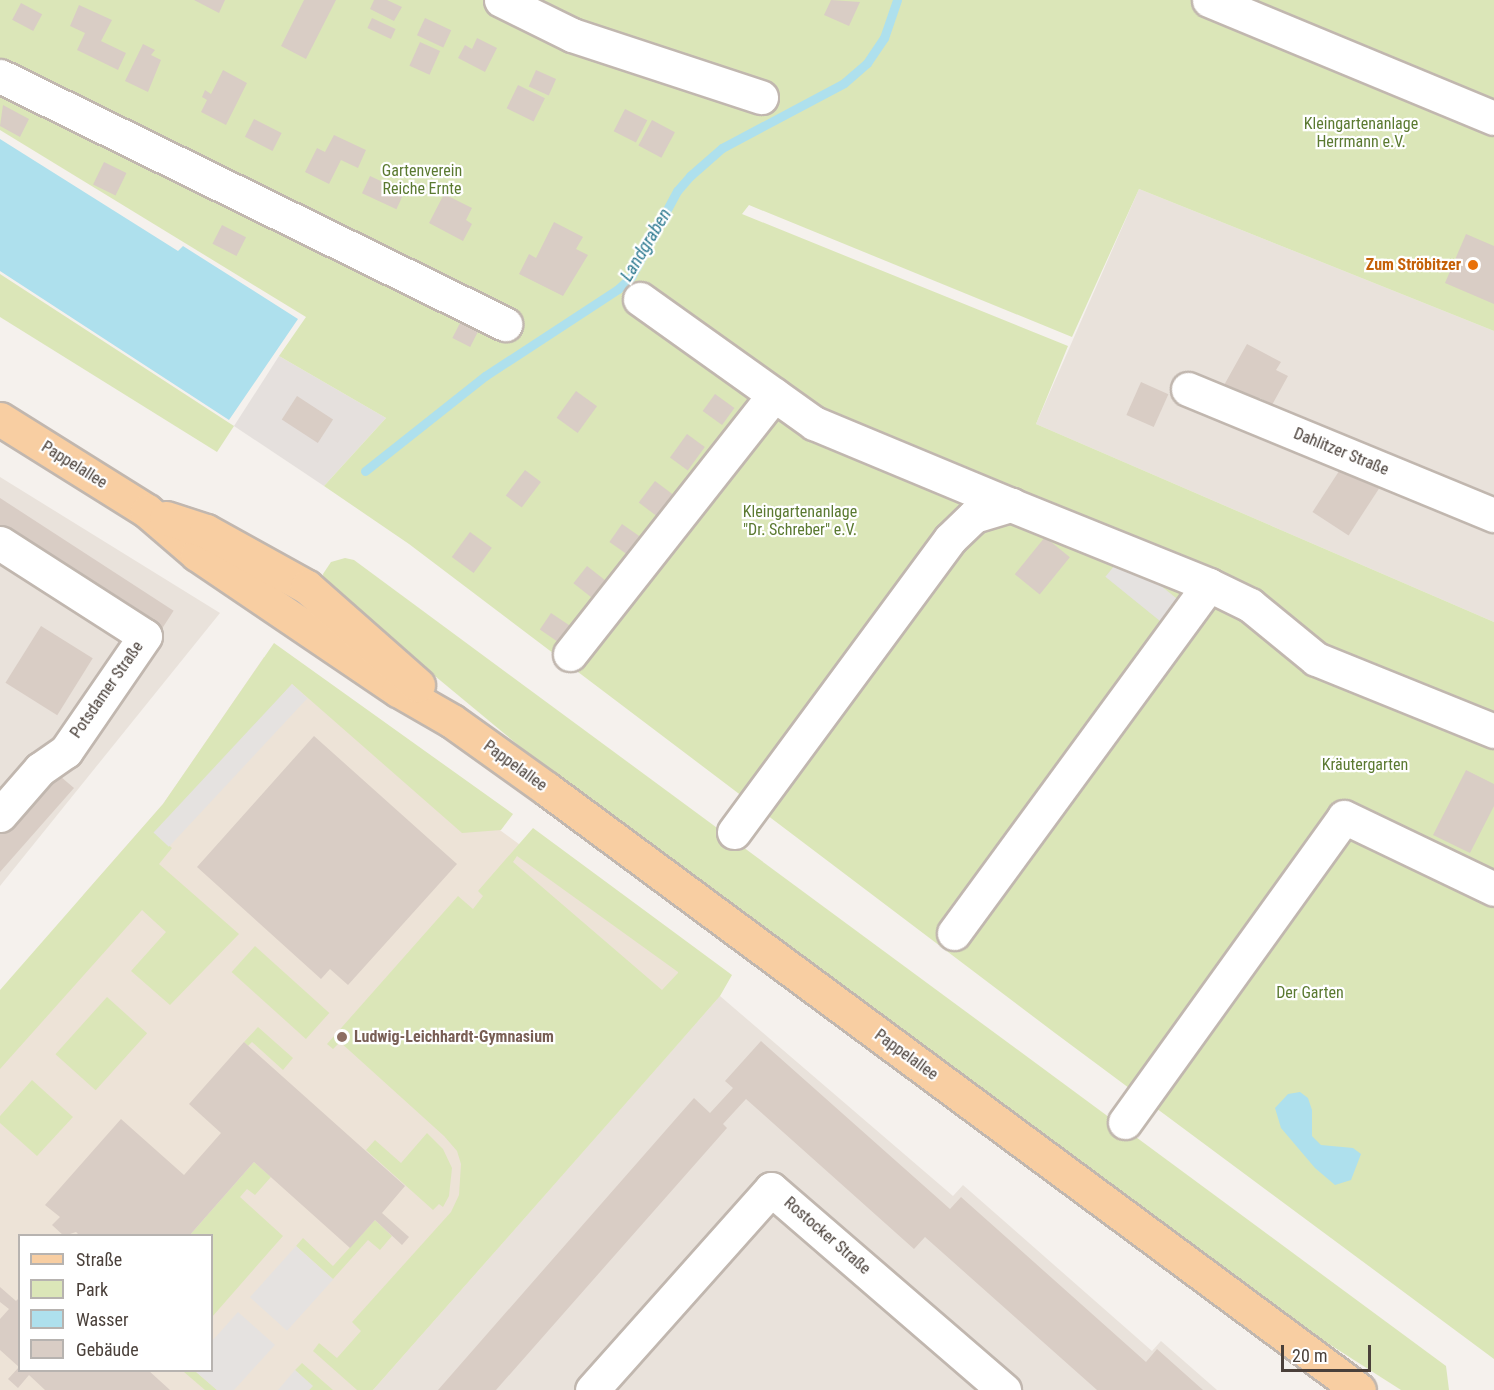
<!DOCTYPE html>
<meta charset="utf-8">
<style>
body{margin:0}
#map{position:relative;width:1494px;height:1390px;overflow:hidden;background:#f5f1ed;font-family:"Roboto Condensed",sans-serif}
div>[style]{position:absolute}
.residential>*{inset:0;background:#e9e2db}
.industrial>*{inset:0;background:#e5e0dd}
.education>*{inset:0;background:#ede3d7}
.green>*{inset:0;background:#dbe6b8;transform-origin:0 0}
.parking>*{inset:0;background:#e5e2e0;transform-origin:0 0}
.water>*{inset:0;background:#aee0ed}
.stream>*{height:9px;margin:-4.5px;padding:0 4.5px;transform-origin:4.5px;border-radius:4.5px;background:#aee0ed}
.building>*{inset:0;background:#d9cdc5;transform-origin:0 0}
.roads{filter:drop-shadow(2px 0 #c1b7af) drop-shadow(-2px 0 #c1b7af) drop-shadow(0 2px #c1b7af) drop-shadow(0 -2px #c1b7af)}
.minor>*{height:33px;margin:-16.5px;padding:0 16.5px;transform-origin:16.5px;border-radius:16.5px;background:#fff}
.major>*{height:33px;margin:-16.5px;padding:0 16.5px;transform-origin:16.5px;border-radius:16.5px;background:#f8cea2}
.dots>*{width:16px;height:16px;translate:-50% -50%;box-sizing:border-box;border:3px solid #fff;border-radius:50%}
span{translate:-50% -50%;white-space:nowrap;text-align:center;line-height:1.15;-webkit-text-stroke:4.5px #fff;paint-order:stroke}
.park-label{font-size:16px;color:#5a7930}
.food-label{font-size:16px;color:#c56008;font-weight:700}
.right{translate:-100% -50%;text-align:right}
.street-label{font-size:16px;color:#4a403a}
.education-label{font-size:16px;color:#785e54;font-weight:700}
.left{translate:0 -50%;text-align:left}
.water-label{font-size:18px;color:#307b91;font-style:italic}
.legend{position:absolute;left:18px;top:1234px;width:195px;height:138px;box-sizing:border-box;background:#fff;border:2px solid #b7b3b0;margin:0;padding:8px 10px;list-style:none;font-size:18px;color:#4a403a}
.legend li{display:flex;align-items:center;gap:12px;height:30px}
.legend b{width:30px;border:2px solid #b7b3b0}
.scale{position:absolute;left:1281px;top:1345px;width:90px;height:27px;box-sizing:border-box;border:3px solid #4a403a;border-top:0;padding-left:8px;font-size:18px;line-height:21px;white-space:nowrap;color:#4a403a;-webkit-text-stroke:4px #fff;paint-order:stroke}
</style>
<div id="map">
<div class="residential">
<i style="clip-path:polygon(1139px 189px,1494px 331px,1494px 622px,1036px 424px)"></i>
<i style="clip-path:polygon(0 477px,220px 613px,0 886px)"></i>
<i style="clip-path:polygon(720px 996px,953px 1196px,963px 1185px,1152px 1351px,1161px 1341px,1217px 1390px,373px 1390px)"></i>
</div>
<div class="industrial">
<i style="clip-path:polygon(279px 356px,386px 418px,324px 486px,234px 426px)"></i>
</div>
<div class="education">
<i style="clip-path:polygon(evenodd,264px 657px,685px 966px,720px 996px,373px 1390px,0 1390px,0 1014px,84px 894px,163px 804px,264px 657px,20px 1236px,212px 1236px,212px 1370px,20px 1370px,20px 1236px)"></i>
</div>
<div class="green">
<i style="clip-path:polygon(0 0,1494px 0,1494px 331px,1139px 189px,1072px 337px,749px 205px,742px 214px,1068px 346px,1036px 424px,1494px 622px,1494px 1359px,1055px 1033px,409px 544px,324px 486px,386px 418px,279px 356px,306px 317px,0 130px)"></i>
<i style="clip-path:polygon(0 274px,234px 426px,217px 452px,0 317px)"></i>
<i style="clip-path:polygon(345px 558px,354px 560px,1446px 1366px,1449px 1390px,1401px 1390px,1282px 1314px,553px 774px,324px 584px,323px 574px,331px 562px)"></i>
<i style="clip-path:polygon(274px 643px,513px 814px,501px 830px,462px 833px,292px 684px,157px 835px,172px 848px,159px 864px,239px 934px,170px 1005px,131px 971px,166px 932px,142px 910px,0 1069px,0 990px,163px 804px)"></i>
<i style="clip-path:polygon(evenodd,533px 828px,732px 975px,720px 996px,664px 1060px,373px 1390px,357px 1390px,313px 1351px,319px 1343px,337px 1358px,361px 1331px,352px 1322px,451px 1212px,459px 1195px,461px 1164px,457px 1151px,444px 1136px,340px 1042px,333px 1049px,327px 1044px,458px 896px,473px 909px,483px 896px,478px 891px,533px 828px,517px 856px,678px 972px,678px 973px,662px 990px,513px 862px,517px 856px)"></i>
<i style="left:255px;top:946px;width:100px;height:35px;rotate:42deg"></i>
<i style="left:107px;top:997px;width:54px;height:77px;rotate:42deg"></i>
<i style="clip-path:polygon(258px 1027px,293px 1058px,283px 1070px,252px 1042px,248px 1046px,244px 1042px)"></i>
<i style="clip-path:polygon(32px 1080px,73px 1117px,37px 1156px,0 1123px,0 1116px)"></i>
<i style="clip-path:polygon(427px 1133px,443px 1149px,452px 1168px,449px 1196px,443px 1207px,439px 1204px,433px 1210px,366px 1150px,375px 1140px,401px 1163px)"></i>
<i style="clip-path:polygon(254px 1162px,271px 1177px,255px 1195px,247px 1189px,240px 1197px,283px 1236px,212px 1317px,212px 1236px,189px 1236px)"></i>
<i style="clip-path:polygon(375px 1220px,392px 1236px,380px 1250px,368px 1240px,333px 1279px,296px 1246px,303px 1238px,333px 1266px)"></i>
<i style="clip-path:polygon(302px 1363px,333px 1390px,309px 1390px,312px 1386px,295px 1370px)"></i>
<i style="clip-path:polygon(195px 1371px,217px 1390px,205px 1390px,184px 1372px)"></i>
</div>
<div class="parking">
<i style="left:1123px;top:555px;width:75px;height:28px;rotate:39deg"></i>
<i style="left:292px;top:684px;width:21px;height:203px;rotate:43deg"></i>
<i style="left:296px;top:1246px;width:50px;height:69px;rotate:42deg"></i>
<i style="clip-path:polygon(238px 1312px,275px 1345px,234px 1390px,217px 1390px,195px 1371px,212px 1370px,212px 1341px)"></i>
<i style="clip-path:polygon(295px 1370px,313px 1386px,309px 1390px,278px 1390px)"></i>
</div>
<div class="water">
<i style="clip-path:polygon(0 139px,178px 251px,183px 246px,298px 319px,229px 420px,0 271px)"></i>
<i style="clip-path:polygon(1300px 1092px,1308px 1098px,1312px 1110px,1312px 1136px,1321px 1145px,1353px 1148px,1361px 1154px,1351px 1180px,1335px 1185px,1315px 1168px,1281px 1128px,1275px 1108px,1288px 1094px)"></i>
</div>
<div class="stream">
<i style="left:365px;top:471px;width:153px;rotate:-38.4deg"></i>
<i style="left:485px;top:376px;width:159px;rotate:-33.2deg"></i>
<i style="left:618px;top:289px;width:18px;rotate:-43deg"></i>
<i style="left:631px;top:277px;width:98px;rotate:-61.9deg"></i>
<i style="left:677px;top:191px;width:20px;rotate:-49deg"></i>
<i style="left:690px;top:176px;width:43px;rotate:-41.2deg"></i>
<i style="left:722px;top:148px;width:138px;rotate:-28deg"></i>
<i style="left:844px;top:83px;width:30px;rotate:-41deg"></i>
<i style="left:867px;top:63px;width:30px;rotate:-56deg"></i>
<i style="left:884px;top:38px;width:40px;rotate:-71.1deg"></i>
</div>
<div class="building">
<i style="clip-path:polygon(194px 0,225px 0,219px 13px)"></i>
<i style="clip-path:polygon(304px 0,336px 0,306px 59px,281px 46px)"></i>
<i style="clip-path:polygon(374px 0,387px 0,402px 7px,394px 21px,370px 9px)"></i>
<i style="clip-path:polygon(831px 0,860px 2px,849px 26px,824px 15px)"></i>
<i style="left:21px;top:3px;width:24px;height:19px;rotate:28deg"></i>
<i style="clip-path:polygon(79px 5px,112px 20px,101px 41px,126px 53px,118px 70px,77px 50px,85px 33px,70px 26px)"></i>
<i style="left:372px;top:18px;width:26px;height:11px;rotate:25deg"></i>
<i style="left:425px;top:18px;width:29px;height:19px;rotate:25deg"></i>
<i style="clip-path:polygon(477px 38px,497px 48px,485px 72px,458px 58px,465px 45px,472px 49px)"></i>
<i style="left:420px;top:42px;width:22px;height:26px;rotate:24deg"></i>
<i style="clip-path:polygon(143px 44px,155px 50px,151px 55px,161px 60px,148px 92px,125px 81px)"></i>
<i style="clip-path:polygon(223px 70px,247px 83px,226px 125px,201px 112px,207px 100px,202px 97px,205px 90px,211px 94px)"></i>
<i style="left:536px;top:70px;width:22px;height:18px;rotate:24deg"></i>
<i style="left:518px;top:85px;width:30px;height:26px;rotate:26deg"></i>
<i style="clip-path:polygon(3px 105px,29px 119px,20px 137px,0 126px)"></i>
<i style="left:625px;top:109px;width:25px;height:25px;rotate:27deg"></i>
<i style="left:254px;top:119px;width:31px;height:20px;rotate:27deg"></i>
<i style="left:652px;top:120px;width:26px;height:29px;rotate:28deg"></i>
<i style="clip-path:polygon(334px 135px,366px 150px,358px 168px,341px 160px,329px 184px,305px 172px,317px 148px,325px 152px)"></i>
<i style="left:104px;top:162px;width:25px;height:25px;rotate:26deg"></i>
<i style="left:370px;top:176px;width:38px;height:19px;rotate:25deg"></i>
<i style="clip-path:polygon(444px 194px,472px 208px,466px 220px,472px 224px,463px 241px,429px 223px)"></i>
<i style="clip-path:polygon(554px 222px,583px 237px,576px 249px,588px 255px,563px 296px,519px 274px,529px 254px,536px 258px)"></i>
<i style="left:222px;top:225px;width:27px;height:21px;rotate:27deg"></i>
<i style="clip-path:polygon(1466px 234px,1494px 246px,1494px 304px,1445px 283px)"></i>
<i style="left:461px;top:321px;width:20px;height:19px;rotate:27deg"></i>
<i style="clip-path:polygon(1247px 344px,1281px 362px,1276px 370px,1288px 376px,1272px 405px,1260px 398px,1256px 405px,1223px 387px)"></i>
<i style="left:1141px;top:382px;width:30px;height:36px;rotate:24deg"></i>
<i style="left:576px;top:391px;width:26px;height:33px;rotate:36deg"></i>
<i style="left:715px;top:394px;width:24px;height:21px;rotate:36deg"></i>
<i style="left:297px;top:396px;width:43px;height:28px;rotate:33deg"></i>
<i style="left:687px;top:434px;width:22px;height:29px;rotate:36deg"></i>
<i style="left:1343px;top:465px;width:43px;height:56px;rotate:33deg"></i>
<i style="left:525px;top:470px;width:20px;height:32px;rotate:37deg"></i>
<i style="left:655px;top:481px;width:25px;height:27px;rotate:37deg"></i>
<i style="left:0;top:498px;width:207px;height:27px;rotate:33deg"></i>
<i style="left:622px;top:524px;width:21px;height:22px;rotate:35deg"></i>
<i style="left:470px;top:532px;width:27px;height:31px;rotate:36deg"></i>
<i style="left:1045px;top:537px;width:32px;height:48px;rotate:39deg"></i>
<i style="left:587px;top:566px;width:23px;height:22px;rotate:38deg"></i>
<i style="left:551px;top:613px;width:23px;height:20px;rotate:34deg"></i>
<i style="left:41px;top:626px;width:61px;height:67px;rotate:32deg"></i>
<i style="clip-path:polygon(314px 736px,457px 864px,348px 985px,330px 969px,321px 979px,197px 867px)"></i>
<i style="clip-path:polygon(1466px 770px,1494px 784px,1494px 806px,1470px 853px,1433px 835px)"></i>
<i style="clip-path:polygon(54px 771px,74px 788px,0 872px,0 831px)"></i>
<i style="clip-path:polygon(761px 1041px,950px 1209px,961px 1197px,1146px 1362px,1157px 1349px,1203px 1390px,1097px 1390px,925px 1237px,914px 1249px,746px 1099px,723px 1124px,727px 1128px,496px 1390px,438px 1390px,694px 1098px,710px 1113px,733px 1088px,725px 1081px)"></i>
<i style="clip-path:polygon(244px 1042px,405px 1186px,382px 1213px,409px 1237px,402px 1245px,375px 1220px,350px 1248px,254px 1162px,189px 1236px,80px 1236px,76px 1232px,64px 1236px,52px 1225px,60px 1217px,45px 1205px,121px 1119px,184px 1175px,221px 1133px,189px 1104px)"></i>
<i style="clip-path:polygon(0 1287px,16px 1301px,20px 1297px,20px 1370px,148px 1370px,170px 1390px,45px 1390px,29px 1375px,18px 1388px,8px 1379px,19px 1367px,0 1350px,0 1319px,9px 1309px,0 1302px)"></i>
</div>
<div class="roads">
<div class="minor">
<i style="left:501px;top:0;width:79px;rotate:26.2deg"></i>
<i style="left:572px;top:35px;width:199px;rotate:18.2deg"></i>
<i style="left:1209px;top:0;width:308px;rotate:22.5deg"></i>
<i style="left:0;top:76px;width:563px;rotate:26.16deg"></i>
<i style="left:640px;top:299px;width:214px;rotate:35.5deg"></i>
<i style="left:814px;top:423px;width:213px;rotate:22.6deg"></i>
<i style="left:1188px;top:389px;width:331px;rotate:22.4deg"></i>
<i style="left:0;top:543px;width:172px;rotate:32.7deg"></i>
<i style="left:145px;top:636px;width:140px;rotate:124.5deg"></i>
<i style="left:66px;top:751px;width:32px;rotate:145deg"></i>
<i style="left:40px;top:769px;width:61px;rotate:131deg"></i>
<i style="left:570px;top:654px;width:330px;rotate:-51.8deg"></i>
<i style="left:734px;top:832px;width:364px;rotate:-53.6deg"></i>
<i style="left:950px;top:539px;width:33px;rotate:-44deg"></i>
<i style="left:974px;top:516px;width:39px;rotate:-17deg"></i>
<i style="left:1011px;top:505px;width:214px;rotate:22deg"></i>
<i style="left:1209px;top:585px;width:46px;rotate:26deg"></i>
<i style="left:1250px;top:605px;width:85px;rotate:39.3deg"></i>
<i style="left:1316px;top:659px;width:192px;rotate:22deg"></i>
<i style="left:954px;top:933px;width:431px;rotate:-53.8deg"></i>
<i style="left:1125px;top:1122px;width:375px;rotate:-54.3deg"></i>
<i style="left:1344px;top:817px;width:166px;rotate:25.6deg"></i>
<i style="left:592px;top:1390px;width:269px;rotate:-48.3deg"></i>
<i style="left:771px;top:1189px;width:308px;rotate:40.8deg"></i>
</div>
<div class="major">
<i style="left:0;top:419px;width:173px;rotate:32deg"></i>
<i style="left:147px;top:511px;width:66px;rotate:40.7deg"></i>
<i style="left:197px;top:554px;width:243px;rotate:34.1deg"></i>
<i style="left:398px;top:690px;width:62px;rotate:29.9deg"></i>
<i style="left:452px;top:721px;width:117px;rotate:35.6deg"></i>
<i style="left:547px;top:789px;width:1010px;rotate:36.51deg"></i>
<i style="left:166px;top:518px;width:42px;rotate:18deg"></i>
<i style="left:206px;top:531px;width:115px;rotate:29deg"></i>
<i style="left:307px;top:587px;width:148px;rotate:41.4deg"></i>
</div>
</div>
<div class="dots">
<i style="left:1473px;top:265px;background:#e8710a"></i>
<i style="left:342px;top:1037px;background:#8d6e63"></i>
</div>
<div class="park-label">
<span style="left:1361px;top:133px">Kleingartenanlage<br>Herrmann e.V.</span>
<span style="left:422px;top:180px">Gartenverein<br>Reiche Ernte</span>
<span style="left:800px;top:521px">Kleingartenanlage<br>"Dr. Schreber" e.V.</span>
<span style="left:1365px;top:765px">Kräutergarten</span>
<span style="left:1310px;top:993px">Der Garten</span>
</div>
<div class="food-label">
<span class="right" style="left:1461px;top:265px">Zum Ströbitzer</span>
</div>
<div class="street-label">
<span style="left:1341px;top:452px;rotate:22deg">Dahlitzer Straße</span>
<span style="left:74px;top:465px;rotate:32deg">Pappelallee</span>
<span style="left:107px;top:690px;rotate:-55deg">Potsdamer Straße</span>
<span style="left:515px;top:766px;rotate:36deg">Pappelallee</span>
<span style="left:906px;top:1055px;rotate:36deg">Pappelallee</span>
<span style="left:827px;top:1236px;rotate:41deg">Rostocker Straße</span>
</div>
<div class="education-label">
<span class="left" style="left:354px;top:1037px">Ludwig-Leichhardt-Gymnasium</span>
</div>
<div class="water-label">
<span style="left:646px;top:245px;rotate:-59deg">Landgraben</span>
</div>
<ul class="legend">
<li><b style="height:8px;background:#f8cea2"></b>Straße</li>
<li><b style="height:16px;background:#dbe6b8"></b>Park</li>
<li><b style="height:16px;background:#aee0ed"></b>Wasser</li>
<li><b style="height:16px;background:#d9cdc5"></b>Gebäude</li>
</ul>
<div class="scale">20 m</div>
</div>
